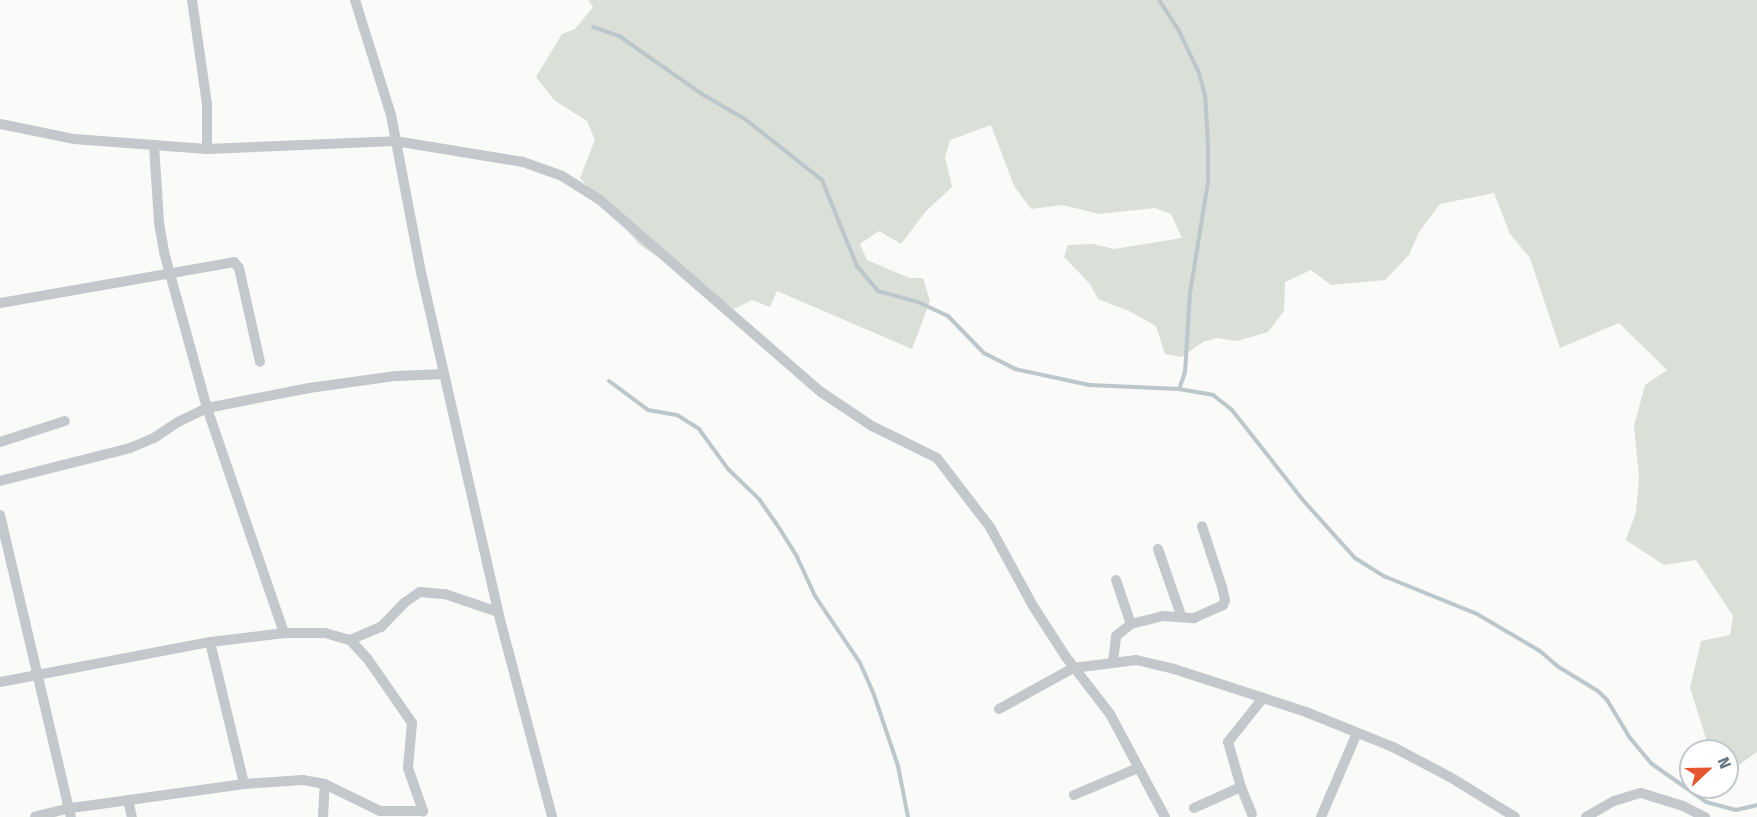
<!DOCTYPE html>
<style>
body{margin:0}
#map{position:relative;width:1757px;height:817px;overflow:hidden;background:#fafaf8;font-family:"Fira Sans",sans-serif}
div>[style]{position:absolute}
.green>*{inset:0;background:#dadfd7}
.stream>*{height:4px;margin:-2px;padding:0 2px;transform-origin:2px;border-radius:2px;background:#bbc7cb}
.minor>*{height:10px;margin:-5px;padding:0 5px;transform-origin:5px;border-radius:5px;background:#c3c8cc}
span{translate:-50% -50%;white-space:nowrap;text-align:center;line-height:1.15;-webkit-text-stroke:6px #fff;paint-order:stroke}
.north{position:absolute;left:1679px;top:739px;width:60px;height:60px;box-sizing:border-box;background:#fff;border:2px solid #c1c8cd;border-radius:50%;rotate:68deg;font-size:16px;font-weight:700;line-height:24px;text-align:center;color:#657683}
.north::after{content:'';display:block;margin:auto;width:21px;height:27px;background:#e4572e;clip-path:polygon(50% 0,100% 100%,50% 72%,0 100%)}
</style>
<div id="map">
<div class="green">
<i style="clip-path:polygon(588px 0,1757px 0,1757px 752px,1736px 767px,1727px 766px,1727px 751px,1710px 751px,1690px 688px,1701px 641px,1730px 635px,1733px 616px,1696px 560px,1664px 565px,1626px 540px,1636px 512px,1639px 477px,1634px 426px,1645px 385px,1667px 370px,1619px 323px,1560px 348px,1530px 258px,1510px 234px,1494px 193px,1440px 204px,1419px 232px,1409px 255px,1385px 280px,1331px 285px,1311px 270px,1285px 282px,1284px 311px,1268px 332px,1237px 341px,1217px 338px,1203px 342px,1182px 357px,1165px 354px,1156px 326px,1129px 311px,1098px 299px,1090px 284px,1064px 257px,1068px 245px,1093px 244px,1114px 249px,1182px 238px,1171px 214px,1155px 208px,1099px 214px,1063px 205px,1031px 209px,1014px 186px,991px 125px,950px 140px,945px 157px,952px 187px,926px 211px,901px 244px,879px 231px,860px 244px,867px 260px,909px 278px,923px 278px,930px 301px,912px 349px,777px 291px,770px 307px,752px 300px,734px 309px,640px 245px,580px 178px,595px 140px,587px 121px,554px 100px,536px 77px,562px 34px,575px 29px,593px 7px)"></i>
</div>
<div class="stream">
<i style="left:1159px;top:0;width:35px;rotate:57deg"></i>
<i style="left:1178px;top:29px;width:49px;rotate:64.5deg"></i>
<i style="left:1199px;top:73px;width:23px;rotate:75deg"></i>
<i style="left:1205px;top:95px;width:48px;rotate:86.4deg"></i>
<i style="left:1208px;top:143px;width:39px;rotate:90deg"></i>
<i style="left:1208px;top:182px;width:112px;rotate:99.2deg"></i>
<i style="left:1190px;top:293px;width:79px;rotate:93.6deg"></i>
<i style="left:1185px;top:372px;width:18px;rotate:109deg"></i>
<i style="left:593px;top:27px;width:28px;rotate:19deg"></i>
<i style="left:619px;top:36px;width:101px;rotate:34.9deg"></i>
<i style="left:702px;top:94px;width:50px;rotate:30.2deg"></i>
<i style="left:745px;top:119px;width:98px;rotate:38.4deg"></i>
<i style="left:822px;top:180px;width:93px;rotate:67.9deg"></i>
<i style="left:857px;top:266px;width:33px;rotate:50deg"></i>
<i style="left:878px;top:291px;width:41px;rotate:15.4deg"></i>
<i style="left:918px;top:302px;width:33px;rotate:25deg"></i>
<i style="left:948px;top:316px;width:52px;rotate:45.8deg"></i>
<i style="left:984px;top:353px;width:35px;rotate:27deg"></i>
<i style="left:1015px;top:369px;width:76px;rotate:12.2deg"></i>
<i style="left:1089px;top:385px;width:90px;rotate:2.5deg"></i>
<i style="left:1179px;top:389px;width:35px;rotate:10deg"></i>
<i style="left:1213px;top:395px;width:24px;rotate:38deg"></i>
<i style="left:1232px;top:410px;width:113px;rotate:51.8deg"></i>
<i style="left:1302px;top:499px;width:79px;rotate:48.1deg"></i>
<i style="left:1355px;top:558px;width:36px;rotate:32deg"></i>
<i style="left:1386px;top:577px;width:98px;rotate:22.1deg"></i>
<i style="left:1477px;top:614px;width:73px;rotate:30.4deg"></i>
<i style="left:1540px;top:651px;width:23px;rotate:41deg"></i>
<i style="left:1557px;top:666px;width:48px;rotate:31.4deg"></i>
<i style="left:1598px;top:691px;width:13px;rotate:45deg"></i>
<i style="left:1607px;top:700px;width:44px;rotate:58.8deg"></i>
<i style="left:1630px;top:738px;width:34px;rotate:50deg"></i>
<i style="left:1652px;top:764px;width:66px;rotate:35.1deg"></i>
<i style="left:1706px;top:802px;width:31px;rotate:15deg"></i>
<i style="left:1736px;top:810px;width:22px;rotate:-13deg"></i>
<i style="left:609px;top:381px;width:49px;rotate:36.6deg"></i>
<i style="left:648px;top:410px;width:29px;rotate:10deg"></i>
<i style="left:677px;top:415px;width:26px;rotate:32deg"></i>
<i style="left:699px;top:429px;width:49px;rotate:54.1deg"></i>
<i style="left:728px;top:469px;width:43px;rotate:44.1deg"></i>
<i style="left:759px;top:499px;width:29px;rotate:55deg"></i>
<i style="left:776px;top:523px;width:40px;rotate:58deg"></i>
<i style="left:797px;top:557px;width:43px;rotate:65.2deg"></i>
<i style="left:815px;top:596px;width:81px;rotate:56.1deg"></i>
<i style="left:860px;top:663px;width:32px;rotate:66deg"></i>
<i style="left:873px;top:692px;width:78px;rotate:71.3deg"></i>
<i style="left:898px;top:766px;width:52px;rotate:78.9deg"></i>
</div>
<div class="minor">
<i style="left:192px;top:0;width:105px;rotate:81.8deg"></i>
<i style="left:207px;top:104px;width:45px;rotate:90deg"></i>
<i style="left:355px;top:0;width:121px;rotate:72.6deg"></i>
<i style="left:391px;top:115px;width:160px;rotate:79.2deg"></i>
<i style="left:421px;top:272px;width:349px;rotate:77.2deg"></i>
<i style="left:498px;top:612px;width:212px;rotate:75.2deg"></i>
<i style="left:0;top:124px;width:76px;rotate:11.5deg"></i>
<i style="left:74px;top:139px;width:133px;rotate:4.3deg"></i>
<i style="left:207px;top:149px;width:188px;rotate:-2.4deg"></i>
<i style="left:395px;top:141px;width:130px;rotate:9.3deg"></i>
<i style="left:523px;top:162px;width:41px;rotate:19.7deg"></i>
<i style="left:562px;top:176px;width:45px;rotate:32.3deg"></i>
<i style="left:600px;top:200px;width:293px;rotate:41deg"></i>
<i style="left:821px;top:392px;width:61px;rotate:33.7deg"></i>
<i style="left:872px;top:426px;width:72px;rotate:26.2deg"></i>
<i style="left:937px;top:458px;width:87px;rotate:52.5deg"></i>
<i style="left:990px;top:527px;width:90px;rotate:61.4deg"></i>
<i style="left:1033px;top:606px;width:61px;rotate:57.1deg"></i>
<i style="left:1066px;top:657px;width:72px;rotate:52.3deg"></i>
<i style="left:1110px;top:714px;width:117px;rotate:61.9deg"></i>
<i style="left:154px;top:145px;width:78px;rotate:86.3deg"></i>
<i style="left:159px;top:223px;width:29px;rotate:80deg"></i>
<i style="left:164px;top:252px;width:162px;rotate:74.6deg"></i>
<i style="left:207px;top:408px;width:238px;rotate:71.1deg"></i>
<i style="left:0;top:303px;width:238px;rotate:-9.9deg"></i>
<i style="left:234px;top:262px;width:8px;rotate:50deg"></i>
<i style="left:239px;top:268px;width:96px;rotate:77.4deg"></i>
<i style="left:0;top:442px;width:68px;rotate:-17.9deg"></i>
<i style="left:0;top:481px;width:134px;rotate:-14.2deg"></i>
<i style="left:130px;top:448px;width:26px;rotate:-23deg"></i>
<i style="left:154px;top:438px;width:29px;rotate:-34deg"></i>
<i style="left:178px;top:422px;width:32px;rotate:-26deg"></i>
<i style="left:207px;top:408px;width:104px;rotate:-11.1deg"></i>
<i style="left:309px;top:388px;width:88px;rotate:-7.9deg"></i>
<i style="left:396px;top:376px;width:48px;rotate:-2.4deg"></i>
<i style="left:0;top:515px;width:310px;rotate:76.8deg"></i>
<i style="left:1158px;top:549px;width:70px;rotate:70.8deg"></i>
<i style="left:1116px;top:580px;width:46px;rotate:71.2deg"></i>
<i style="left:350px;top:640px;width:34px;rotate:-23deg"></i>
<i style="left:381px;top:627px;width:33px;rotate:-46deg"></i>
<i style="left:404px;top:603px;width:19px;rotate:-35deg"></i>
<i style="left:420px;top:592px;width:25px;rotate:5deg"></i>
<i style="left:445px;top:594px;width:56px;rotate:18.8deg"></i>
<i style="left:210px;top:642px;width:146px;rotate:76.5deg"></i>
<i style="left:1113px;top:662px;width:26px;rotate:-83deg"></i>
<i style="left:1116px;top:636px;width:19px;rotate:-39deg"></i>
<i style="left:1131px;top:624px;width:32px;rotate:-14deg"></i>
<i style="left:1162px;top:616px;width:32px;rotate:4deg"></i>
<i style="left:1194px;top:618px;width:32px;rotate:-24deg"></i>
<i style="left:1223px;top:605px;width:5px;rotate:-68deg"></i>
<i style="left:1225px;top:600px;width:13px;rotate:-103deg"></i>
<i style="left:1222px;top:587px;width:64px;rotate:-108.2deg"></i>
<i style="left:0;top:682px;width:214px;rotate:-10.8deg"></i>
<i style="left:210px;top:642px;width:75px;rotate:-6.9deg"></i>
<i style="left:284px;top:633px;width:41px"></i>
<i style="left:325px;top:633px;width:26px;rotate:16deg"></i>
<i style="left:350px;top:640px;width:25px;rotate:47deg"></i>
<i style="left:367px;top:658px;width:79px;rotate:55.3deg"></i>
<i style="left:412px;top:723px;width:45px;rotate:95.1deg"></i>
<i style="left:408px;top:768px;width:46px;rotate:70.8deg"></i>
<i style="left:423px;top:811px;width:43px;rotate:180deg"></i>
<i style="left:380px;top:811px;width:61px;rotate:-153.9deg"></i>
<i style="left:325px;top:784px;width:22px;rotate:-170deg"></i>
<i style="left:303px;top:780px;width:59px;rotate:176.1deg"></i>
<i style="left:244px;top:784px;width:176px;rotate:172.1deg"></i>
<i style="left:70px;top:808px;width:36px;rotate:166deg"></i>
<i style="left:999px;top:709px;width:85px;rotate:-29deg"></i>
<i style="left:1073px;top:668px;width:64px;rotate:-7.2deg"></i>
<i style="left:1136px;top:660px;width:39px;rotate:13deg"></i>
<i style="left:1174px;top:669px;width:139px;rotate:18deg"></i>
<i style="left:1306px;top:712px;width:94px;rotate:21.9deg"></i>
<i style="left:1393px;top:747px;width:64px;rotate:27.8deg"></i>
<i style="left:1450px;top:777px;width:76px;rotate:31.6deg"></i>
<i style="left:1241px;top:787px;width:29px;rotate:68deg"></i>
<i style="left:1074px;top:795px;width:69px;rotate:-22.9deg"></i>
<i style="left:128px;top:800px;width:17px;rotate:77deg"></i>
<i style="left:1194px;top:808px;width:51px;rotate:-24.1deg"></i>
<i style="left:1241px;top:787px;width:47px;rotate:-106.1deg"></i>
<i style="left:1228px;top:742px;width:56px;rotate:-51.5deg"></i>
<i style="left:323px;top:817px;width:33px;rotate:-87deg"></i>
<i style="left:1321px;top:817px;width:91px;rotate:-66.8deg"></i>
<i style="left:1586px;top:817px;width:32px;rotate:-30deg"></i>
<i style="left:1614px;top:801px;width:28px;rotate:-17deg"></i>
<i style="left:1641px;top:793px;width:44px;rotate:17.2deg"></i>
<i style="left:1683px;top:806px;width:25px;rotate:27deg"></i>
</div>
<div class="north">N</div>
</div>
